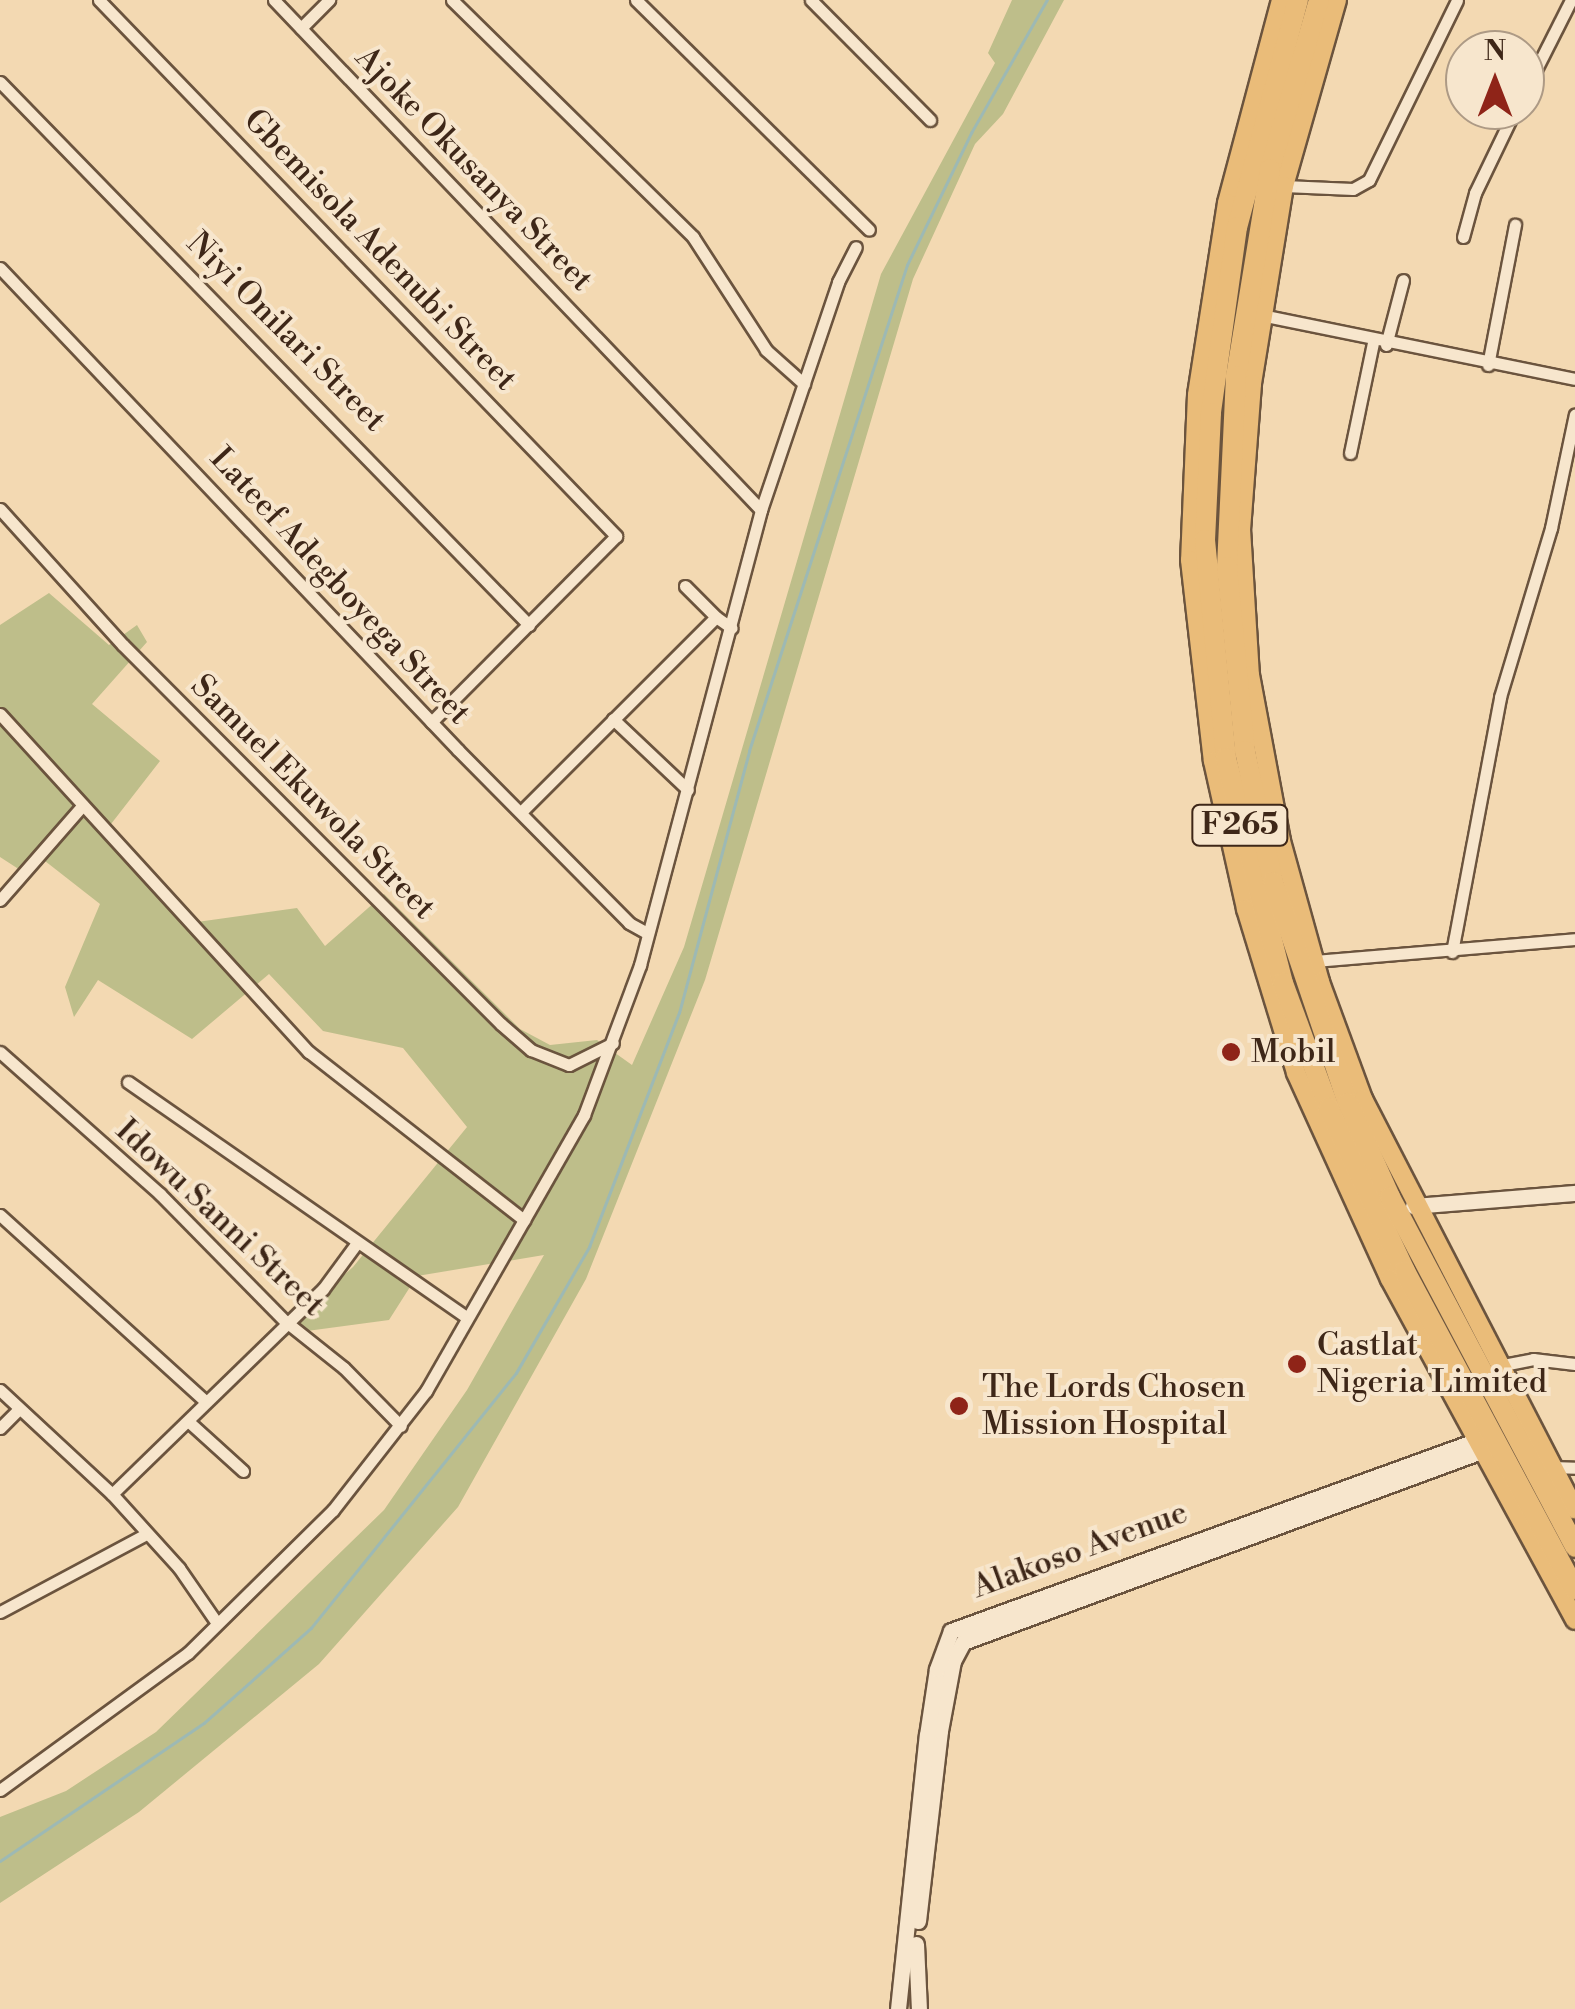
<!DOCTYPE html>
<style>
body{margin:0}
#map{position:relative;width:1575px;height:2009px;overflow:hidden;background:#f3d9b2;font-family:"Libre Bodoni",serif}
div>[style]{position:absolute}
.green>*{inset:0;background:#bebe8a}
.stream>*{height:2.5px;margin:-1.25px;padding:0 1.25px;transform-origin:1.25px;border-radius:1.25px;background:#9db9b4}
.roads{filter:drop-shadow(2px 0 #6b543e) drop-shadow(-2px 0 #6b543e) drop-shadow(0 2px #6b543e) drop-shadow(0 -2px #6b543e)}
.street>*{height:11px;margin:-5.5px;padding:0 5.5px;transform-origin:5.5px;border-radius:5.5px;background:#f7e6cd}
.secondary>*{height:15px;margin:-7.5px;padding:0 7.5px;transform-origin:7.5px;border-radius:7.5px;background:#f7e6cd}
.primary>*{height:18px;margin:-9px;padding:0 9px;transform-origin:9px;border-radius:9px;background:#eabc79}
.highway>*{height:20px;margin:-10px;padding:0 10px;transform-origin:10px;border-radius:10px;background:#eabc79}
.dots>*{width:28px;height:28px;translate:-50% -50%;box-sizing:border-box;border:5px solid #f7e6cd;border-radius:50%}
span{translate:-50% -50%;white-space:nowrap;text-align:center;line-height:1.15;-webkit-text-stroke:8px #f7e6cd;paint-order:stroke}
.shield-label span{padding:2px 8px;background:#f7e6cd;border:2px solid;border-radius:8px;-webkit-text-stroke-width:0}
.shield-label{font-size:30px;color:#3e2718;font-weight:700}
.street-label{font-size:32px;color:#3e2718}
.poi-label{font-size:32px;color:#3e2718}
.left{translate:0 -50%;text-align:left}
.north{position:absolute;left:1445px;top:30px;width:100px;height:100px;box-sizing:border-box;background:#f7e6cd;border:2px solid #ad9a85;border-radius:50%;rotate:0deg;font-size:28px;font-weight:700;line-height:40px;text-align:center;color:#3e2718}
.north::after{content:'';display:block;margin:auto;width:35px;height:45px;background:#8f2418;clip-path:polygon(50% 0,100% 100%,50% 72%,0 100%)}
</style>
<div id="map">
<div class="green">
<i style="clip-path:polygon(1012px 0,1064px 0,1003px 114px,975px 144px,913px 279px,705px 980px,586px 1279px,458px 1507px,319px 1664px,139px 1812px,0 1903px,0 1817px,66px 1791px,156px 1732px,384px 1510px,467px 1390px,544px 1255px,417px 1276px,389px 1320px,292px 1333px,217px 1388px,353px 1267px,467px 1127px,403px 1048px,323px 1031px,269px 974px,192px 1039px,98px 980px,74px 1017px,65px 987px,100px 904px,45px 861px,17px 868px,0 857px,0 625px,49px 593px,109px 645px,137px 625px,147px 642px,92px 704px,160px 761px,111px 824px,197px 922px,297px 908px,325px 946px,384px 894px,520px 1029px,550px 1045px,597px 1040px,632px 1065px,684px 947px,881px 274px,995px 63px,988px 53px)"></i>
</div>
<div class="stream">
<i style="left:0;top:1861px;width:246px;rotate:-34.1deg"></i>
<i style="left:204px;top:1723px;width:143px;rotate:-41.6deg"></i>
<i style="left:311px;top:1628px;width:327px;rotate:-51.2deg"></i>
<i style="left:516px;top:1373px;width:146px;rotate:-59.9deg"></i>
<i style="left:589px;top:1247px;width:251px;rotate:-69deg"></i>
<i style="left:679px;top:1013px;width:271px;rotate:-75deg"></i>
<i style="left:749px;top:751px;width:511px;rotate:-71.99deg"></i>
<i style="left:907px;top:265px;width:147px;rotate:-64.1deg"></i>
<i style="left:971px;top:133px;width:153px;rotate:-60.3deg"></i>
</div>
<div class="roads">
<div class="street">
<i style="left:99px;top:0;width:745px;rotate:46.03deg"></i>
<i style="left:616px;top:536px;width:262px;rotate:134.8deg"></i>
<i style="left:274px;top:0;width:705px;rotate:46.32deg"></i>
<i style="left:452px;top:0;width:338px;rotate:44.5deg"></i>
<i style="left:693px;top:237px;width:135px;rotate:57.1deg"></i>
<i style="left:766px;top:350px;width:51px;rotate:41.8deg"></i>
<i style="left:636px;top:0;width:327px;rotate:44.6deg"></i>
<i style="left:811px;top:0;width:169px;rotate:45.2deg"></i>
<i style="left:301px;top:28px;width:40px;rotate:-45deg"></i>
<i style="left:0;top:82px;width:758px;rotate:45.75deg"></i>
<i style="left:1525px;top:91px;width:102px;rotate:-63.2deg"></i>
<i style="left:1284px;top:186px;width:69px;rotate:2.5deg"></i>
<i style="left:1353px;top:189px;width:18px;rotate:-29deg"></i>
<i style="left:1369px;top:180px;width:200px;rotate:-63.9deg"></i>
<i style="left:1463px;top:237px;width:46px;rotate:-74.7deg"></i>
<i style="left:1475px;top:193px;width:92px;rotate:-64.3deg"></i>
<i style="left:0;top:268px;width:665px;rotate:46.46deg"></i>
<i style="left:458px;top:750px;width:243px;rotate:45.3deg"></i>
<i style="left:629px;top:923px;width:21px;rotate:29deg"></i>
<i style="left:1261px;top:315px;width:320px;rotate:11.5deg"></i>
<i style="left:1386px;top:345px;width:67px;rotate:-75.3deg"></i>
<i style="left:1488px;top:365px;width:143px;rotate:-79.1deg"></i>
<i style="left:1350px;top:453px;width:112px;rotate:-78.2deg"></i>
<i style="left:0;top:509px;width:183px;rotate:47.9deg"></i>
<i style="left:123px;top:645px;width:535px;rotate:45.08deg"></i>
<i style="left:501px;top:1024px;width:40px;rotate:41deg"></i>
<i style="left:531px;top:1050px;width:41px;rotate:21.5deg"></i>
<i style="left:569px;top:1065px;width:49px;rotate:-26.6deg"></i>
<i style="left:685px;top:586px;width:44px;rotate:45deg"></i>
<i style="left:0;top:714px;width:458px;rotate:47.6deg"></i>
<i style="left:309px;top:1052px;width:273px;rotate:38deg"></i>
<i style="left:613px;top:719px;width:103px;rotate:43.4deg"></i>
<i style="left:522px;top:811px;width:274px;rotate:-45deg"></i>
<i style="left:716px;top:617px;width:19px;rotate:35deg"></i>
<i style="left:0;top:900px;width:126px;rotate:-48.9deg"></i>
<i style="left:1452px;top:952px;width:259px;rotate:-79.3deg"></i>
<i style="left:1500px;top:697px;width:177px;rotate:-73.2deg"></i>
<i style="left:1551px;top:528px;width:116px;rotate:-78.1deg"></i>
<i style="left:1314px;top:961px;width:262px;rotate:-4.8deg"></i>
<i style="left:0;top:1052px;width:214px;rotate:41.6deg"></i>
<i style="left:160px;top:1194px;width:178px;rotate:45.5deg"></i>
<i style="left:285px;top:1321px;width:75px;rotate:38.5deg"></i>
<i style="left:344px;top:1368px;width:81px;rotate:45.5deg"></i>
<i style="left:128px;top:1082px;width:412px;rotate:34.8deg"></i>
<i style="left:0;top:1215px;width:277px;rotate:42.2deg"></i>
<i style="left:1498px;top:1366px;width:36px;rotate:-11deg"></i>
<i style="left:1533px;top:1359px;width:42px;rotate:6.8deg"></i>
<i style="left:0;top:1390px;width:153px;rotate:42.9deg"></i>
<i style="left:112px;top:1494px;width:100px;rotate:47.8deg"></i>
<i style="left:179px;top:1568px;width:67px;rotate:55.4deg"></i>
<i style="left:189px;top:1422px;width:73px;rotate:42.2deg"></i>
<i style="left:0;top:1428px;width:27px;rotate:-45deg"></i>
<i style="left:1552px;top:1467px;width:23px;rotate:2deg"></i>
<i style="left:112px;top:1494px;width:294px;rotate:-44.2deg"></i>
<i style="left:323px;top:1289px;width:56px;rotate:-53.7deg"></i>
<i style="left:0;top:1612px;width:166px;rotate:-28.1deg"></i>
<i style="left:0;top:1790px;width:233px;rotate:-36.1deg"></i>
<i style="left:188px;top:1653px;width:204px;rotate:-44.6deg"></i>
<i style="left:333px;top:1510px;width:151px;rotate:-52deg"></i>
<i style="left:426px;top:1391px;width:318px;rotate:-60.2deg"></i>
<i style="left:584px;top:1115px;width:160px;rotate:-69.5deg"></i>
<i style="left:640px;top:965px;width:471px;rotate:-75.1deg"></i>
<i style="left:761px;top:510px;width:241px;rotate:-71.3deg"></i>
<i style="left:838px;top:282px;width:39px;rotate:-63deg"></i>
</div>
<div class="secondary">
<i style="left:1413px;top:1206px;width:163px;rotate:-4.6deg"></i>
<i style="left:918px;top:1921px;width:191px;rotate:-83.4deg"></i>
<i style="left:940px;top:1731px;width:71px;rotate:-79.5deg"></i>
<i style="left:953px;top:1661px;width:21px;rotate:-62deg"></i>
<i style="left:963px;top:1642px;width:555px;rotate:-20.23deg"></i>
<i style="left:916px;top:1944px;width:65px;rotate:87.4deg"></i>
<i style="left:898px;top:2009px;width:276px;rotate:-84deg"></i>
<i style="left:927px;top:1735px;width:67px;rotate:-81.4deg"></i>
<i style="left:937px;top:1669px;width:40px;rotate:-69.8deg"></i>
<i style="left:951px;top:1631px;width:561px;rotate:-19.92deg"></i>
</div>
<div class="primary">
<i style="left:1281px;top:0;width:210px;rotate:104.9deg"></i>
<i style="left:1227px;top:203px;width:194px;rotate:98.9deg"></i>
<i style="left:1197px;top:395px;width:165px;rotate:92.4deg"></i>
<i style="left:1190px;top:560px;width:202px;rotate:83.5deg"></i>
<i style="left:1213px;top:761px;width:152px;rotate:77.4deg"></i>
<i style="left:1246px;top:909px;width:171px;rotate:73deg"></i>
<i style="left:1296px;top:1073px;width:226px;rotate:65.5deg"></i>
<i style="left:1390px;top:1279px;width:388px;rotate:61.5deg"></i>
<i style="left:1337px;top:0;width:193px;rotate:105.9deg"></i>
<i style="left:1284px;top:186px;width:201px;rotate:99.2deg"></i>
<i style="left:1252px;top:384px;width:145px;rotate:94.3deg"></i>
<i style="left:1241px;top:529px;width:146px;rotate:86.5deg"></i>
<i style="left:1250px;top:675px;width:169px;rotate:79.4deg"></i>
<i style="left:1281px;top:841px;width:146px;rotate:74.5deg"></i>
<i style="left:1320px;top:982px;width:125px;rotate:69.8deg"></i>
<i style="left:1363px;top:1099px;width:462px;rotate:62.7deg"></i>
</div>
<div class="highway">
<i style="left:1298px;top:0;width:235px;rotate:105deg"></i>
<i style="left:1237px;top:227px;width:188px;rotate:98deg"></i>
<i style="left:1211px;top:413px;width:127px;rotate:92.7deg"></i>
<i style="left:1205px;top:540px;width:219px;rotate:84.5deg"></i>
<i style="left:1226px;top:758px;width:232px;rotate:75.8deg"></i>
<i style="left:1283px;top:983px;width:133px;rotate:69.8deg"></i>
<i style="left:1329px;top:1108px;width:180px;rotate:65deg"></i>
<i style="left:1405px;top:1271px;width:361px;rotate:61.9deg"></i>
<i style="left:1319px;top:0;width:176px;rotate:106.2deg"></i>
<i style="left:1270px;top:169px;width:210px;rotate:99.3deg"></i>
<i style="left:1236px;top:376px;width:191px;rotate:92.7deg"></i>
<i style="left:1227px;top:567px;width:185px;rotate:84.4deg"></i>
<i style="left:1245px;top:751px;width:134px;rotate:77.9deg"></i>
<i style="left:1273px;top:882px;width:233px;rotate:71.3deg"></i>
<i style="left:1348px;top:1103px;width:103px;rotate:65.9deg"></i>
<i style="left:1390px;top:1197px;width:396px;rotate:62.1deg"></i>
</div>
</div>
<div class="dots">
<i style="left:1231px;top:1052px;background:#8f2418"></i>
<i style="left:1297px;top:1364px;background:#8f2418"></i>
<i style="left:959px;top:1406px;background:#8f2418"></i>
</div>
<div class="shield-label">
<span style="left:1240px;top:825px">F265</span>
</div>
<div class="street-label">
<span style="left:474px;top:169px;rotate:46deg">Ajoke Okusanya Street</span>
<span style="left:380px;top:250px;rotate:46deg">Gbemisola Adenubi Street</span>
<span style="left:286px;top:332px;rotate:45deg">Niyi Onilari Street</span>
<span style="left:340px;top:586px;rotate:47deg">Lateef Adegboyega Street</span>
<span style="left:313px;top:797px;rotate:45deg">Samuel Ekuwola Street</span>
<span style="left:220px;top:1218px;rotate:43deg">Idowu Sanni Street</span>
<span style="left:1080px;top:1550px;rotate:-20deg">Alakoso Avenue</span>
</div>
<div class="poi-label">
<span class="left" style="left:1251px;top:1052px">Mobil</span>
<span class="left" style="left:1317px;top:1364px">Castlat<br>Nigeria Limited</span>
<span class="left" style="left:982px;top:1406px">The Lords Chosen<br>Mission Hospital</span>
</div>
<div class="north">N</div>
</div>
